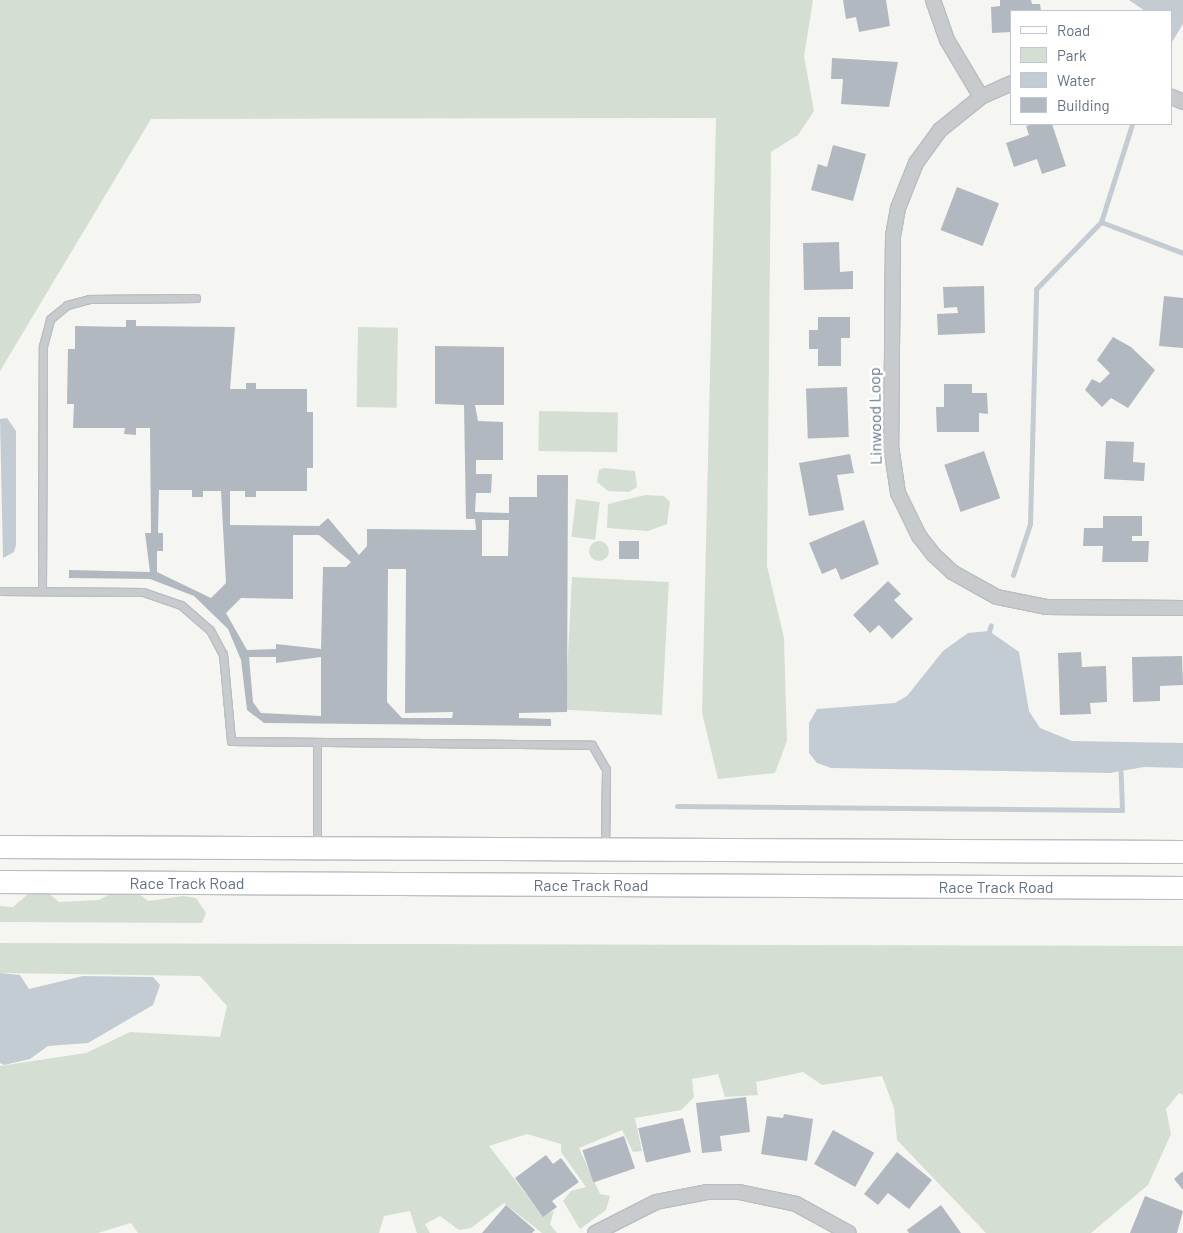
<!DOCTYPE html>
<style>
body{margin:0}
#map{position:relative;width:1183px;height:1233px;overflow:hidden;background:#f5f6f2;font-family:Barlow,sans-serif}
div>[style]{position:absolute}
.green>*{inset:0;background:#d5ded2;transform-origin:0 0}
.round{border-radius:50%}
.water>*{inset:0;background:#c2ccd2}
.stream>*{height:5px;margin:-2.5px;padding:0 2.5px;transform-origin:2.5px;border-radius:2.5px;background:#c2ccd2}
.building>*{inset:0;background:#b2b8bf;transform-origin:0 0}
.roads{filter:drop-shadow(1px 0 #babdc1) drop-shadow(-1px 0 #babdc1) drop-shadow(0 1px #babdc1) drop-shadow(0 -1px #babdc1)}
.lane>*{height:7px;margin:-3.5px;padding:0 3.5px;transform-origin:3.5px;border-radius:3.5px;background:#c8cbce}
.street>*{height:14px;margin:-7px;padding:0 7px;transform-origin:7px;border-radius:7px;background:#c8cbce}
.primary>*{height:22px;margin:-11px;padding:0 11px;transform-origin:11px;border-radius:11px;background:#fff}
span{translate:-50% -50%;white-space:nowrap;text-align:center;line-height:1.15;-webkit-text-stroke:5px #fff;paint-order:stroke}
.street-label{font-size:16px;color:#627286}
.legend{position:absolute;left:1010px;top:10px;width:162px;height:115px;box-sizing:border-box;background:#fff;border:1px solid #c0c7cf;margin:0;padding:6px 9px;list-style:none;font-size:15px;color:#627286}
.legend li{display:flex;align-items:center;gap:10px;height:25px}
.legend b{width:25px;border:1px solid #c0c7cf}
</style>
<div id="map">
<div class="green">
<i style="clip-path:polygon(0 0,813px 0,804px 56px,814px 111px,798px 135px,771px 152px,767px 566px,784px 638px,787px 741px,775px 773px,718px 779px,702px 713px,716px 118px,151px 119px,0 371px)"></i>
<i style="left:358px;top:327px;width:40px;height:80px;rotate:1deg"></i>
<i style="left:539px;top:411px;width:79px;height:40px;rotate:1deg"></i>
<i style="clip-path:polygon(604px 468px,635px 471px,637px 487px,629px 492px,608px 491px,597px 482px,599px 470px)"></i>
<i style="clip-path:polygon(645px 495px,664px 496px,670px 502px,667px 524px,648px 531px,607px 528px,608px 504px)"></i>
<i style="left:576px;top:499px;width:24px;height:38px;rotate:7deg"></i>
<i class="round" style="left:589px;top:541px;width:20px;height:20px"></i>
<i style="left:572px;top:577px;width:97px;height:133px;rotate:3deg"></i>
<i style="clip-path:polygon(47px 892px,59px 902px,99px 900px,114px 892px,138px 893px,148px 901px,183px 896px,196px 898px,206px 913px,202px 923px,0 922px,0 906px,13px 907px,27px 895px)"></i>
<i style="clip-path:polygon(0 943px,1183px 946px,1183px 1095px,1179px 1093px,1166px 1109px,1171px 1134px,1148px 1185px,1091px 1233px,986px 1233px,897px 1140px,894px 1108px,882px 1076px,822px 1085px,803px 1072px,756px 1082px,758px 1095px,725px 1097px,718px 1074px,692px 1079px,694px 1097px,681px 1110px,635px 1118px,642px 1151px,633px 1152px,622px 1130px,579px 1148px,600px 1194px,610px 1196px,606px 1210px,580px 1229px,563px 1201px,571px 1191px,586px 1187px,561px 1152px,561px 1144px,527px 1134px,489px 1146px,542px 1215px,554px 1211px,550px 1224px,557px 1233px,542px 1233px,504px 1203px,471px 1228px,459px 1230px,440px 1216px,425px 1224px,430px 1233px,417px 1233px,410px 1211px,384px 1216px,379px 1233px,138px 1233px,131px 1223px,98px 1233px,0 1233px,0 1066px,86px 1053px,130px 1032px,220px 1037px,227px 1006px,200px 976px,0 973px)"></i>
</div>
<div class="water">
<i style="clip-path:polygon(1129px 0,1183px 0,1183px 24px,1172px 42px,1172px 11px,1145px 11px)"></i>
<i style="clip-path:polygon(7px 418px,16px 431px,16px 545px,14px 552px,3px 558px,0 419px)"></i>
<i style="clip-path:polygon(989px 631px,1019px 652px,1029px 711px,1040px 728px,1072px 741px,1183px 743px,1183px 768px,1144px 767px,1110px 773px,831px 768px,817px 763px,809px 753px,809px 723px,817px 709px,895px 703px,907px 696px,943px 651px,968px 633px)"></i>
<i style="clip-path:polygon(0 973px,20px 975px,29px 989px,83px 976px,153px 977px,160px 985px,153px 1005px,88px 1043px,48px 1046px,30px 1059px,4px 1065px,0 1063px)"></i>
</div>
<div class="stream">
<i style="left:1101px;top:222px;width:88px;rotate:20.7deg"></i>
<i style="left:1013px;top:575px;width:54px;rotate:-71.6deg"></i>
<i style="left:1030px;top:524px;width:235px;rotate:-88.5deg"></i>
<i style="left:1036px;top:289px;width:93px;rotate:-45.9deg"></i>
<i style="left:1101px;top:222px;width:103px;rotate:-72.4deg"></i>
<i style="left:989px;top:631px;width:6px;rotate:-72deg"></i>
<i style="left:677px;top:806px;width:445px;rotate:0.5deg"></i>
<i style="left:1122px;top:810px;width:38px;rotate:-92deg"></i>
</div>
<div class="building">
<i style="clip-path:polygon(843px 0,886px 0,890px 26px,859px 32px,856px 17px,846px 19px)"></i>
<i style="clip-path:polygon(1000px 0,1031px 0,1032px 4px,1040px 4px,1041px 11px,1012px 11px,1012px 32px,992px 33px,991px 7px,1000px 6px)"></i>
<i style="clip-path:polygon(832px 58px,898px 62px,889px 107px,841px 104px,843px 79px,831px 79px)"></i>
<i style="clip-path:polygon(1034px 124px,1052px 124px,1066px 166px,1042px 174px,1037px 159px,1014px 167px,1006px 143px,1029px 135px,1026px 126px)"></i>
<i style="clip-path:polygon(833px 145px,866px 154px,853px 201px,811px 190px,818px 164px,827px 167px)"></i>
<i style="left:957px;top:187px;width:45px;height:46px;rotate:21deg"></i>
<i style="clip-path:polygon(839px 242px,840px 272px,853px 271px,853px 289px,804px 290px,803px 243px)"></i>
<i style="clip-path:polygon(984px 286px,985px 333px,938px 335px,937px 314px,958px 313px,957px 307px,944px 308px,943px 287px)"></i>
<i style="clip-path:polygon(1164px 296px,1183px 298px,1183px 348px,1159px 346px)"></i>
<i style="clip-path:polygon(818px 317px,850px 317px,850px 338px,841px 338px,841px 366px,818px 366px,818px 349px,809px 349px,809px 330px,818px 330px)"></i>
<i style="clip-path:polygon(evenodd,126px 320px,136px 320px,136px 326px,235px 327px,230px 389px,246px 389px,246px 383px,256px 383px,256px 389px,307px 389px,307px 412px,313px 412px,313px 468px,307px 468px,307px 491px,256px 491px,256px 497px,245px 497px,245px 491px,230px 491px,230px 525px,319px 526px,328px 518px,359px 555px,367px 546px,367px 529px,476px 530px,475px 519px,466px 519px,464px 405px,435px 404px,435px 346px,504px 347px,504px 405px,475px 405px,478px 421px,503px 422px,503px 460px,476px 460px,476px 474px,492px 474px,491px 493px,476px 493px,475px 512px,509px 513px,509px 497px,537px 497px,537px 475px,568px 475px,567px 712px,519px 713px,519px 718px,551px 719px,551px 726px,264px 723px,247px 710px,241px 660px,228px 629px,194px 596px,150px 579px,69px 578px,69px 570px,150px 572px,145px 533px,151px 533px,150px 428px,136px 428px,136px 435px,124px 434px,125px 428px,73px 428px,74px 404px,67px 404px,68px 349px,75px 349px,75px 326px,126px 327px,126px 320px,159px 490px,192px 490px,192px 497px,203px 497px,203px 491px,221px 491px,226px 583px,211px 598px,157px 572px,157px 551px,163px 551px,163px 533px,158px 533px,159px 490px,126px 320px,482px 520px,509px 520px,508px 556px,482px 556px,482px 520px,126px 320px,293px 535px,319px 535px,351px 562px,346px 567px,323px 567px,321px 649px,276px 644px,276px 649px,247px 650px,226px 613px,241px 598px,293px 599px,293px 535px,126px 320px,388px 569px,406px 569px,405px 713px,453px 712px,452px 718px,402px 718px,387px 702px,388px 569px,126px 320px,249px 657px,276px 657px,276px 663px,321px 657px,321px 716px,261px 713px,253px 702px,249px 657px)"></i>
<i style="clip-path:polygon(1113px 337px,1131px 347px,1155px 370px,1128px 408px,1111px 398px,1102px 407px,1085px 390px,1092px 379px,1100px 383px,1110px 373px,1097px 360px)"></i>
<i style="clip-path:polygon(944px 384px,972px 384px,972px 393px,987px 393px,988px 414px,979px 413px,979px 432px,937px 432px,936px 407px,944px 407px)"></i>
<i style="left:847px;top:387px;width:50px;height:41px;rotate:88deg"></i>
<i style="clip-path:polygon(1106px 441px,1134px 442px,1133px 462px,1145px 463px,1144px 481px,1104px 479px)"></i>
<i style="left:984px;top:451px;width:50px;height:42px;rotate:71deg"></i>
<i style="clip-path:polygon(850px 454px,854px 473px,837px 475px,844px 510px,809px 516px,799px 463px)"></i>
<i style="clip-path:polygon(1103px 516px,1142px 516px,1142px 536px,1132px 536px,1132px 541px,1149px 541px,1148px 562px,1102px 562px,1103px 546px,1083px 546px,1084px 528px,1103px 528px)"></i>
<i style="clip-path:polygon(864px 520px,879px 564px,841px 580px,836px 568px,822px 574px,809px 543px)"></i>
<i style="left:619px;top:541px;width:20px;height:18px"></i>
<i style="clip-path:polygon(888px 581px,901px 594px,894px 600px,913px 619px,892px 639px,879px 625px,870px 633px,853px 615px)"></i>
<i style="clip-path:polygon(1081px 652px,1082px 667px,1106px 666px,1107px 702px,1090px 703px,1091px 714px,1060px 715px,1058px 653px)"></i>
<i style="clip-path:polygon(1182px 656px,1183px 685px,1160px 686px,1160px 701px,1133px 702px,1132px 657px)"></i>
<i style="clip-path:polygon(746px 1097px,750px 1132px,720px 1136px,722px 1151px,702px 1153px,696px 1103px)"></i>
<i style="clip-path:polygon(784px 1114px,813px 1119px,807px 1161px,761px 1154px,767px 1116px,783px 1118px)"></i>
<i style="left:683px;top:1118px;width:35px;height:46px;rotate:77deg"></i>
<i style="left:833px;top:1130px;width:47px;height:39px;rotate:29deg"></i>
<i style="left:624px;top:1136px;width:34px;height:44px;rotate:71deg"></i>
<i style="clip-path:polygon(897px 1152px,932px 1180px,909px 1209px,888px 1193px,878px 1205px,864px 1194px)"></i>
<i style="clip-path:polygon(546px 1155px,553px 1164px,561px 1158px,579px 1182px,552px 1201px,557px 1207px,543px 1217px,515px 1178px)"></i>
<i style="clip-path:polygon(1183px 1171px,1183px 1190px,1174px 1179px)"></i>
<i style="clip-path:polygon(1145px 1196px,1183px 1211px,1177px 1233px,1130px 1233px)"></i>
<i style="clip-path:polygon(506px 1205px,535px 1230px,532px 1233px,482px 1233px)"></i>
<i style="clip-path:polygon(941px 1205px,961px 1233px,909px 1233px,907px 1230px)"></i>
</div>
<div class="roads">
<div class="lane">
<i style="left:42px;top:590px;width:244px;rotate:-89.8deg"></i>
<i style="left:43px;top:346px;width:28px;rotate:-75deg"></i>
<i style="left:50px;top:319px;width:22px;rotate:-39deg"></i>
<i style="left:67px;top:305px;width:23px;rotate:-15deg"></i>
<i style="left:89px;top:299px;width:107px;rotate:-0.5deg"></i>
<i style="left:0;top:591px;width:143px;rotate:0.4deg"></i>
<i style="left:143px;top:592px;width:40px;rotate:18.9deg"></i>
<i style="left:181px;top:605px;width:38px;rotate:41deg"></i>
<i style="left:210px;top:630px;width:27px;rotate:62deg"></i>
<i style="left:223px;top:654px;width:87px;rotate:84.7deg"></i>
<i style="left:231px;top:741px;width:361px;rotate:0.6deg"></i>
<i style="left:592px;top:745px;width:28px;rotate:60deg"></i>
<i style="left:606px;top:769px;width:78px;rotate:90.7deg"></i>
<i style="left:317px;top:742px;width:102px;rotate:90deg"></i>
</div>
<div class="street">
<i style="left:933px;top:0;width:42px;rotate:70.7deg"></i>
<i style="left:947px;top:40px;width:66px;rotate:59.2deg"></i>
<i style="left:1012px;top:83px;width:34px;rotate:156deg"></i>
<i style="left:981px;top:97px;width:53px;rotate:141.2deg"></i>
<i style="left:940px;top:130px;width:41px;rotate:126deg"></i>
<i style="left:916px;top:163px;width:48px;rotate:111.8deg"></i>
<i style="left:898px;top:208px;width:27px;rotate:100deg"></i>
<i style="left:893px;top:235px;width:211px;rotate:90.5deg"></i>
<i style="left:891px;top:446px;width:48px;rotate:81.5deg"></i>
<i style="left:898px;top:493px;width:48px;rotate:64deg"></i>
<i style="left:919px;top:536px;width:24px;rotate:52deg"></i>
<i style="left:934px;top:555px;width:25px;rotate:43deg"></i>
<i style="left:952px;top:572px;width:51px;rotate:29.1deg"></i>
<i style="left:997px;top:597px;width:50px;rotate:11.5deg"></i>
<i style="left:1046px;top:607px;width:137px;rotate:0.4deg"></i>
<i style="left:1172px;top:97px;width:12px;rotate:24deg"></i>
<i style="left:595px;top:1233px;width:68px;rotate:-26.9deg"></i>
<i style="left:656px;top:1202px;width:53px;rotate:-10.9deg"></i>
<i style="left:708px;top:1192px;width:31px"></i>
<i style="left:739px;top:1192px;width:58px;rotate:11.9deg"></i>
<i style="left:796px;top:1204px;width:60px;rotate:28.7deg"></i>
</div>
<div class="primary">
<i style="left:0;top:847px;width:1183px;rotate:0.24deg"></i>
<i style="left:0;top:882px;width:1183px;rotate:0.29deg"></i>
</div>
</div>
<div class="street-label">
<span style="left:875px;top:416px;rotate:-91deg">Linwood Loop</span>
<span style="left:187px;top:883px">Race Track Road</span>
<span style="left:591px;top:885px">Race Track Road</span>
<span style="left:996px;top:887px">Race Track Road</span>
</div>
<ul class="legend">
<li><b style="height:6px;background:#fff"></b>Road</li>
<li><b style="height:14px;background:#d5ded2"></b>Park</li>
<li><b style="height:14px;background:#c2ccd2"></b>Water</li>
<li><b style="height:14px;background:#b2b8bf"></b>Building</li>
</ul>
</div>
